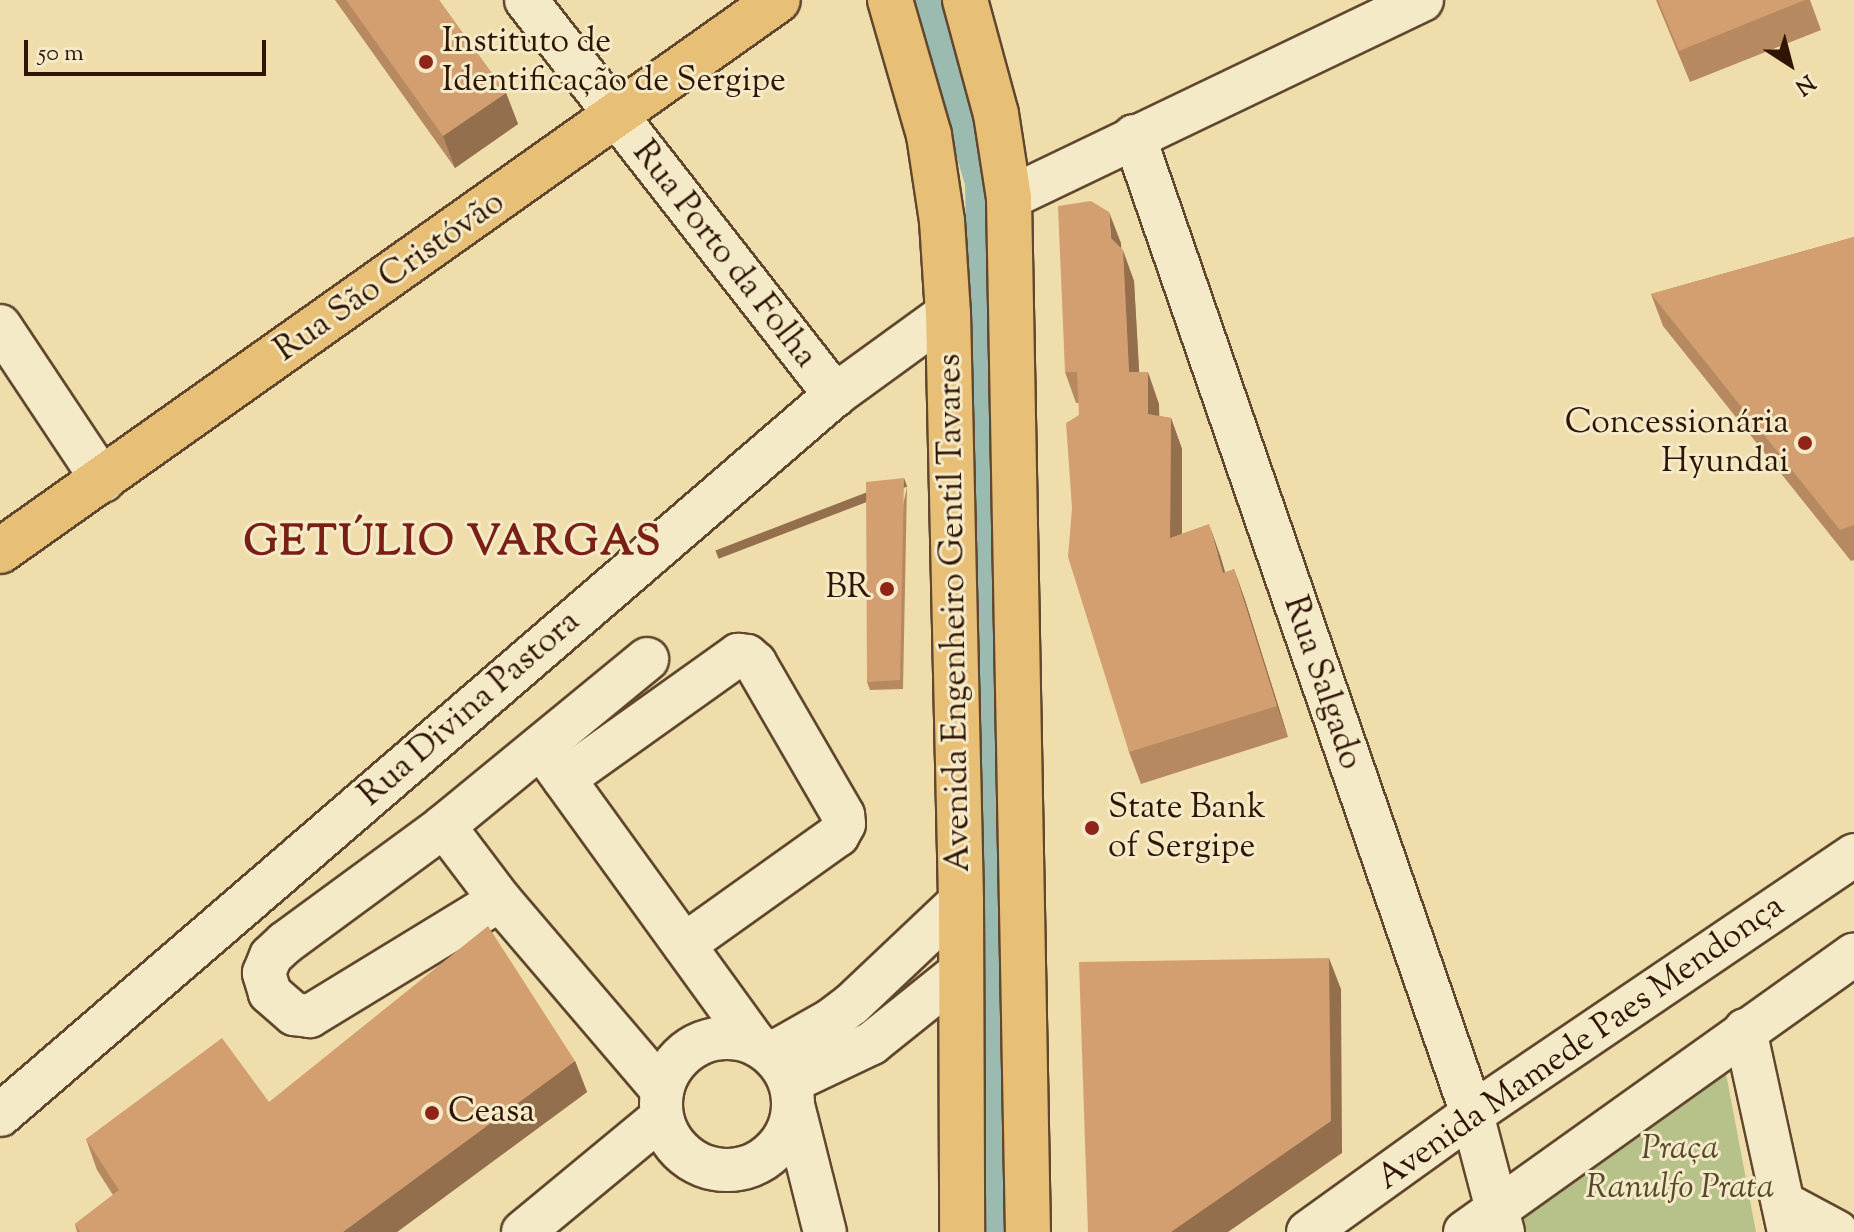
<!DOCTYPE html>
<meta charset="utf-8">
<style>
body{margin:0}
#map{position:relative;width:1854px;height:1232px;overflow:hidden;background:#efdeab;font-family:"Sorts Mill Goudy",serif}
div>[style]{position:absolute}
.green>*{inset:0;background:#b7c18a}
.canal>*{height:34px;margin:-17px;padding:0 17px;transform-origin:17px;border-radius:17px;background:#9cbbb0}
.roads{filter:drop-shadow(2px 0 #60472e) drop-shadow(-2px 0 #60472e) drop-shadow(0 2px #60472e) drop-shadow(0 -2px #60472e)}
.minor>*{height:42px;margin:-21px;padding:0 21px;transform-origin:21px;border-radius:21px;background:#f5eac8}
.minor>.ring{margin:-21px;padding:0;box-sizing:content-box;background:none;border:42px solid #f5eac8;border-radius:50%}
.major>*{height:44px;margin:-22px;padding:0 22px;transform-origin:22px;border-radius:22px;background:#e8bf76}
.wall>*{inset:0;background:#b68960}
.shaded-wall>*{inset:0;background:#946f4e;transform-origin:0 0}
.building>*{inset:0;background:#d49f70}
.dots>*{width:22px;height:22px;translate:-50% -50%;box-sizing:border-box;border:4px solid #f5eac8;border-radius:50%}
span{translate:-50% -50%;white-space:nowrap;text-align:center;line-height:1.15;-webkit-text-stroke:6px #f5eac8;paint-order:stroke}
.poi-label{font-size:34px;color:#301505}
.left{translate:0 -50%;text-align:left}
.right{translate:-100% -50%;text-align:right}
.street-label{font-size:34px;color:#301505}
.park-label{font-size:34px;color:#58492d;font-style:italic}
.district-label{font-size:42px;color:#7a1f14;font-weight:700;letter-spacing:2px}
.north{position:absolute;left:1750px;top:24px;width:80px;height:80px;-webkit-text-stroke:6px #f5eac8;paint-order:stroke;rotate:144deg;font-size:22px;font-weight:700;line-height:32px;text-align:center;color:#301505}
.north::after{content:'';display:block;margin:auto;width:28px;height:36px;background:#301505;clip-path:polygon(50% 0,100% 100%,50% 72%,0 100%)}
.scale{position:absolute;left:24px;top:40px;width:242px;height:36px;box-sizing:border-box;border:4px solid #301505;border-top:0;padding-left:10px;font-size:24px;line-height:28px;white-space:nowrap;color:#301505;-webkit-text-stroke:6px #f5eac8;paint-order:stroke}
</style>
<div id="map">
<div class="green">
<i style="clip-path:polygon(1724px 1063px,1756px 1232px,1525px 1232px,1517px 1209px)"></i>
</div>
<div class="canal">
<i style="left:928px;top:0;width:190px;rotate:73.5deg"></i>
<i style="left:982px;top:182px;width:1050px;rotate:88.91deg"></i>
</div>
<div class="roads">
<div class="minor">
<i style="left:526px;top:0;width:502px;rotate:51.96deg"></i>
<i style="left:1134px;top:136px;width:1035px;rotate:70.93deg"></i>
<i style="left:1472px;top:1114px;width:122px;rotate:75.3deg"></i>
<i style="left:1009px;top:198px;width:458px;rotate:-25.6deg"></i>
<i style="left:0;top:326px;width:186px;rotate:56.4deg"></i>
<i style="left:548px;top:757px;width:354px;rotate:54.1deg"></i>
<i style="left:564px;top:779px;width:214px;rotate:-35.5deg"></i>
<i style="left:738px;top:655px;width:9px;rotate:6deg"></i>
<i style="left:747px;top:656px;width:11px;rotate:41deg"></i>
<i style="left:755px;top:663px;width:176px;rotate:59.9deg"></i>
<i style="left:843px;top:815px;width:9px;rotate:84deg"></i>
<i style="left:844px;top:824px;width:13px;rotate:119deg"></i>
<i style="left:838px;top:835px;width:189px;rotate:144.5deg"></i>
<i style="left:444px;top:826px;width:93px;rotate:52.9deg"></i>
<i style="left:500px;top:900px;width:250px;rotate:49.5deg"></i>
<i style="left:500px;top:900px;width:223px;rotate:148.6deg"></i>
<i style="left:310px;top:1016px;width:16px;rotate:-173deg"></i>
<i style="left:294px;top:1014px;width:32px;rotate:-139deg"></i>
<i style="left:270px;top:993px;width:21px;rotate:-107deg"></i>
<i style="left:264px;top:973px;width:18px;rotate:-68deg"></i>
<i style="left:271px;top:956px;width:19px;rotate:-43deg"></i>
<i style="left:285px;top:943px;width:197px;rotate:-36.3deg"></i>
<i style="left:444px;top:826px;width:263px;rotate:-39.4deg"></i>
<i style="left:1745px;top:1030px;width:207px;rotate:77.7deg"></i>
<i class="ring" style="left:661px;top:1038px;width:90px;height:90px"></i>
<i style="left:771px;top:1054px;width:69px;rotate:-29.5deg"></i>
<i style="left:831px;top:1020px;width:26px;rotate:-37deg"></i>
<i style="left:852px;top:1004px;width:150px;rotate:-43.4deg"></i>
<i style="left:790px;top:1082px;width:91px;rotate:-25.4deg"></i>
<i style="left:872px;top:1043px;width:112px;rotate:-38.8deg"></i>
<i style="left:794px;top:1109px;width:127px;rotate:75.9deg"></i>
<i style="left:0;top:1115px;width:1103px;rotate:-40.77deg"></i>
<i style="left:835px;top:395px;width:140px;rotate:-36deg"></i>
<i style="left:1783px;top:1203px;width:61px;rotate:28.2deg"></i>
<i style="left:523px;top:1232px;width:180px;rotate:-39.6deg"></i>
<i style="left:1308px;top:1232px;width:202px;rotate:-35.7deg"></i>
<i style="left:1472px;top:1114px;width:462px;rotate:-34.1deg"></i>
<i style="left:1465px;top:1232px;width:478px;rotate:-35.5deg"></i>
</div>
<div class="major">
<i style="left:890px;top:0;width:141px;rotate:73.9deg"></i>
<i style="left:929px;top:135px;width:87px;rotate:81.4deg"></i>
<i style="left:942px;top:221px;width:92px;rotate:86.3deg"></i>
<i style="left:948px;top:313px;width:588px;rotate:88.73deg"></i>
<i style="left:961px;top:901px;width:331px;rotate:89.8deg"></i>
<i style="left:965px;top:0;width:118px;rotate:74.8deg"></i>
<i style="left:996px;top:114px;width:85px;rotate:81.2deg"></i>
<i style="left:1009px;top:198px;width:1034px;rotate:88.95deg"></i>
<i style="left:0;top:551px;width:953px;rotate:-35.31deg"></i>
</div>
</div>
<div class="wall">
<i style="clip-path:polygon(335px 0,439px 0,506px 93px,518px 124px,455px 168px)"></i>
<i style="clip-path:polygon(1656px 0,1810px 0,1821px 30px,1690px 82px)"></i>
<i style="clip-path:polygon(1854px 237px,1854px 560px,1851px 561px,1663px 326px,1651px 294px)"></i>
<i style="clip-path:polygon(1121px 243px,1121px 248px,1134px 281px,1139px 372px,1159px 404px,1159px 416px,1171px 418px,1182px 449px,1182px 534px,1220px 555px,1225px 573px,1234px 569px,1245px 600px,1288px 737px,1141px 784px,1129px 752px,1079px 415px,1079px 403px,1076px 403px,1065px 372px)"></i>
<i style="clip-path:polygon(907px 486px,903px 689px,870px 690px,867px 682px)"></i>
<i style="clip-path:polygon(575px 1061px,587px 1092px,397px 1232px,77px 1232px,75px 1224px,113px 1195px,97px 1170px,86px 1139px,269px 1102px)"></i>
</div>
<div class="shaded-wall">
<i style="clip-path:polygon(506px 93px,518px 124px,455px 168px,443px 136px)"></i>
<i style="clip-path:polygon(1109px 212px,1121px 243px,1122px 270px,1111px 238px)"></i>
<i style="clip-path:polygon(1123px 250px,1134px 281px,1141px 404px,1129px 372px)"></i>
<i style="clip-path:polygon(1148px 372px,1159px 404px,1160px 445px,1148px 414px)"></i>
<i style="clip-path:polygon(1171px 418px,1182px 449px,1182px 569px,1170px 538px)"></i>
<i style="left:904px;top:478px;width:9px;height:202px;rotate:69deg"></i>
<i style="clip-path:polygon(1209px 524px,1220px 555px,1235px 605px,1223px 573px)"></i>
<i style="clip-path:polygon(1234px 569px,1245px 600px,1288px 737px,1277px 706px)"></i>
<i style="clip-path:polygon(1329px 958px,1341px 989px,1342px 1153px,1228px 1232px,1171px 1232px)"></i>
<i style="clip-path:polygon(575px 1061px,587px 1092px,397px 1232px,343px 1232px)"></i>
</div>
<div class="building">
<i style="clip-path:polygon(346px 0,439px 0,506px 93px,443px 136px)"></i>
<i style="clip-path:polygon(1658px 0,1805px 0,1679px 51px)"></i>
<i style="clip-path:polygon(1091px 201px,1109px 212px,1111px 238px,1123px 250px,1129px 372px,1148px 372px,1148px 414px,1171px 418px,1170px 538px,1209px 524px,1223px 573px,1234px 569px,1277px 706px,1129px 752px,1068px 557px,1072px 508px,1066px 423px,1079px 415px,1077px 372px,1065px 372px,1058px 206px)"></i>
<i style="clip-path:polygon(1854px 237px,1854px 525px,1840px 530px,1651px 294px)"></i>
<i style="clip-path:polygon(904px 478px,900px 680px,867px 682px,866px 482px)"></i>
<i style="clip-path:polygon(488px 926px,575px 1061px,343px 1232px,80px 1232px,75px 1224px,119px 1190px,86px 1139px,222px 1038px,269px 1102px)"></i>
<i style="clip-path:polygon(1329px 958px,1331px 1121px,1171px 1232px,1088px 1232px,1079px 962px)"></i>
</div>
<div class="dots">
<i style="left:426px;top:62px;background:#8f2418"></i>
<i style="left:1805px;top:443px;background:#8f2418"></i>
<i style="left:887px;top:589px;background:#8f2418"></i>
<i style="left:1092px;top:828px;background:#8f2418"></i>
<i style="left:432px;top:1113px;background:#8f2418"></i>
</div>
<div class="poi-label">
<span class="left" style="left:442px;top:62px">Instituto de<br>Identificação de Sergipe</span>
<span class="right" style="left:1789px;top:443px">Concessionária<br>Hyundai</span>
<span class="right" style="left:871px;top:589px">BR</span>
<span class="left" style="left:1108px;top:828px">State Bank<br>of Sergipe</span>
<span class="left" style="left:448px;top:1113px">Ceasa</span>
</div>
<div class="street-label">
<span style="left:724px;top:255px;rotate:52deg">Rua Porto da Folha</span>
<span style="left:390px;top:277px;rotate:-35deg">Rua São Cristóvão</span>
<span style="left:955px;top:613px;rotate:-91deg">Avenida Engenheiro Gentil Tavares</span>
<span style="left:1322px;top:683px;rotate:71deg">Rua Salgado</span>
<span style="left:470px;top:709px;rotate:-41deg">Rua Divina Pastora</span>
<span style="left:1581px;top:1043px;rotate:-35deg">Avenida Mamede Paes Mendonça</span>
</div>
<div class="park-label">
<span style="left:1680px;top:1169px">Praça<br>Ranulfo Prata</span>
</div>
<div class="district-label">
<span style="left:453px;top:544px">GETÚLIO VARGAS</span>
</div>
<div class="north">N</div>
<div class="scale">50 m</div>
</div>
